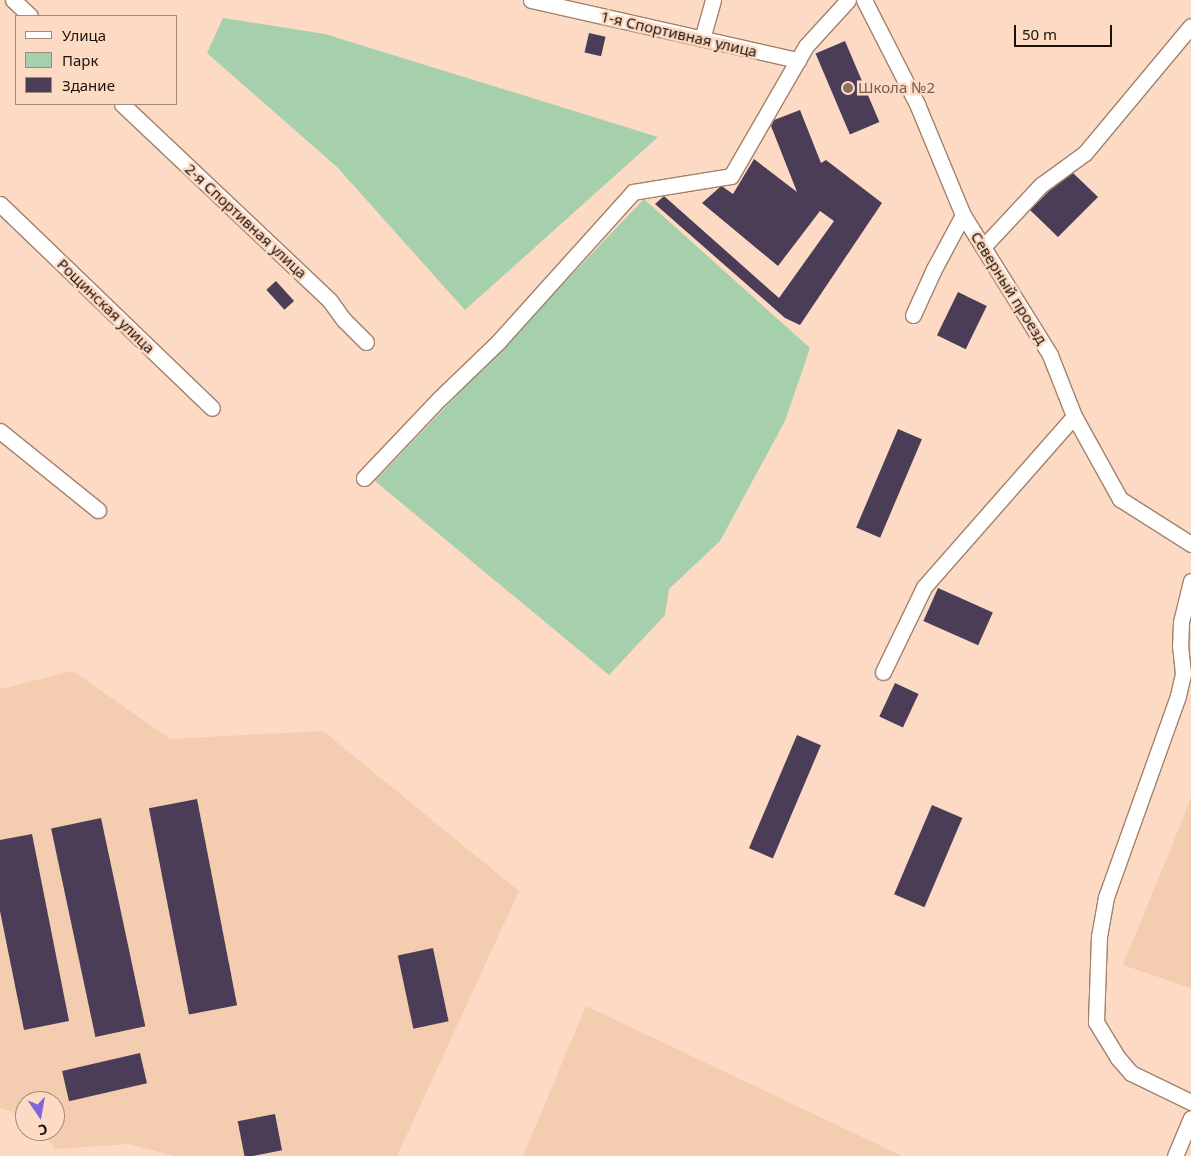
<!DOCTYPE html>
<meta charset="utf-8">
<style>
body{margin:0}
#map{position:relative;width:1191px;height:1156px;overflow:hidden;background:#fcdac3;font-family:"Noto Sans",sans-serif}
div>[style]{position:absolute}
.built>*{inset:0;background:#f4ccb0}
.green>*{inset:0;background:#a6d0ab}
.building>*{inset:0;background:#4b3d58;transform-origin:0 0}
.roads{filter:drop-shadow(1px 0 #a1826d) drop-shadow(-1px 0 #a1826d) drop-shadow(0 1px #a1826d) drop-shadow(0 -1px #a1826d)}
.minor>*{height:15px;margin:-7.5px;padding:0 7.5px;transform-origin:7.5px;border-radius:7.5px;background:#fff}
.dots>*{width:14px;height:14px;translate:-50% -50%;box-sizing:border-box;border:2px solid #fcdac3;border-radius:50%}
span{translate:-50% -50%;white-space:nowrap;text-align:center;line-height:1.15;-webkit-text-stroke:5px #fcdac3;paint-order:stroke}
.street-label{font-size:15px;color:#1d120a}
.education-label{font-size:15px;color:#785e54}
.left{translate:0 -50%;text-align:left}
.legend{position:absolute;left:15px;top:15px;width:162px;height:90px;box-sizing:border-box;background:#fcdac3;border:1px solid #a38a79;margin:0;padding:6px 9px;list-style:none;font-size:15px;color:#1d120a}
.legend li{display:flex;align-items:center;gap:10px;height:25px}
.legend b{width:25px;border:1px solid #a38a79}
.north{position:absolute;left:15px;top:1091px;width:50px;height:50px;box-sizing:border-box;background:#fcdac3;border:1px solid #a38a79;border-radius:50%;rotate:168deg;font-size:14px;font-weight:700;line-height:20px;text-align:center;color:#1d120a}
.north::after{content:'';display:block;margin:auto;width:18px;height:22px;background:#8063de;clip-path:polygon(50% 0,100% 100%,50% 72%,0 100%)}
.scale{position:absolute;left:1014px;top:25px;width:98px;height:22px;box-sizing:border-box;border:2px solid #1d120a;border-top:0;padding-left:6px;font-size:15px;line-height:18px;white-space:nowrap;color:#1d120a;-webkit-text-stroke:4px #fcdac3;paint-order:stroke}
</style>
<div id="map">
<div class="built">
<i style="clip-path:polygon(73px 671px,170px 739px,323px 731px,519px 891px,397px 1156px,174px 1156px,128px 1144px,56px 1149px,40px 1131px,55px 1131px,55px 1101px,25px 1101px,25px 1116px,0 1108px,0 689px)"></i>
<i style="clip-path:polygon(1191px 799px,1191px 988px,1123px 965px)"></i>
<i style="clip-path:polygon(586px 1006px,902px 1156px,523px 1156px)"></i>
</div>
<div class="green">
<i style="clip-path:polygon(223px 18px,325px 34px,658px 137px,465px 310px,337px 167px,207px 53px)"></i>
<i style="clip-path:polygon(644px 199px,810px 348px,785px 421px,720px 541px,669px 589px,665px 615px,609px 675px,375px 481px)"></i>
</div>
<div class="building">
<i style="left:589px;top:33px;width:17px;height:20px;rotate:13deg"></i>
<i style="left:845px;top:41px;width:88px;height:32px;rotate:67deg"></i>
<i style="clip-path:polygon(800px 110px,821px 163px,826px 160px,882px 203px,800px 325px,785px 318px,655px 204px,664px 196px,779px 298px,834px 221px,820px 211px,778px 266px,702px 203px,720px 187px,723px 187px,733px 194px,754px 159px,797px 192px,771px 126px,774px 120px)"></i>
<i style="clip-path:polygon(1073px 173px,1098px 197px,1058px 237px,1030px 210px,1049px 191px)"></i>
<i style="left:276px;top:281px;width:27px;height:13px;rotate:48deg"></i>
<i style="left:958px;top:292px;width:32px;height:48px;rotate:26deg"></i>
<i style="left:898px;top:429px;width:26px;height:107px;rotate:23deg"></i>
<i style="left:938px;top:588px;width:60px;height:36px;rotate:24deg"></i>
<i style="left:895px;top:683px;width:26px;height:37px;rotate:25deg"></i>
<i style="left:797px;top:735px;width:26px;height:123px;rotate:23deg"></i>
<i style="left:197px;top:799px;width:210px;height:49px;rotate:79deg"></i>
<i style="left:932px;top:805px;width:33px;height:97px;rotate:23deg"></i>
<i style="left:101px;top:818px;width:213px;height:51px;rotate:78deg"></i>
<i style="clip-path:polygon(32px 834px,69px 1021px,24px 1030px,0 911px,0 840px)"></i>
<i style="left:433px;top:948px;width:75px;height:36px;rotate:78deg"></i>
<i style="left:140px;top:1053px;width:31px;height:80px;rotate:77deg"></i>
<i style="left:275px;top:1114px;width:37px;height:38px;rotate:79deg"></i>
</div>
<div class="roads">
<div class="minor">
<i style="left:13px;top:0;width:23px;rotate:43deg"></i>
<i style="left:531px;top:0;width:274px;rotate:12.7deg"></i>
<i style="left:864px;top:0;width:117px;rotate:63deg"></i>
<i style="left:917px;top:104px;width:120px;rotate:67.5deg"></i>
<i style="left:963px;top:215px;width:165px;rotate:58.1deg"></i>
<i style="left:1050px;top:355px;width:66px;rotate:68.5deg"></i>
<i style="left:1074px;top:416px;width:95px;rotate:61deg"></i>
<i style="left:1120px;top:499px;width:84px;rotate:32.4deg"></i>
<i style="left:702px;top:39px;width:41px;rotate:-74.2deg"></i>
<i style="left:122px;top:104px;width:286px;rotate:43.4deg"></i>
<i style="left:330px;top:301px;width:24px;rotate:54deg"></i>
<i style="left:344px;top:320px;width:31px;rotate:45deg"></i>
<i style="left:0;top:204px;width:294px;rotate:43.9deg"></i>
<i style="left:983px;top:247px;width:85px;rotate:-46.9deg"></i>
<i style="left:1041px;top:185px;width:54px;rotate:-36deg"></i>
<i style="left:1085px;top:153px;width:165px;rotate:-50.2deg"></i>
<i style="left:913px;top:315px;width:51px;rotate:-65.5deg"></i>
<i style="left:934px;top:269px;width:61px;rotate:-61.8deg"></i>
<i style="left:0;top:431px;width:126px;rotate:38.9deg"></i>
<i style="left:364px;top:478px;width:110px;rotate:-46.5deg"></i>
<i style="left:440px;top:398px;width:82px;rotate:-44deg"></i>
<i style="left:499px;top:341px;width:200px;rotate:-48deg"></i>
<i style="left:633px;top:192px;width:99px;rotate:-9.3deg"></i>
<i style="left:731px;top:176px;width:150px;rotate:-60deg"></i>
<i style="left:806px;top:46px;width:62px;rotate:-47.6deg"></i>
<i style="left:1191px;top:581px;width:42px;rotate:103.7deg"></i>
<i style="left:1181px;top:622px;width:23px;rotate:92deg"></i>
<i style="left:1180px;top:645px;width:29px;rotate:84deg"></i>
<i style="left:1183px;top:674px;width:23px;rotate:103deg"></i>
<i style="left:1178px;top:696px;width:214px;rotate:109.7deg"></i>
<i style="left:1106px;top:897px;width:40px;rotate:100deg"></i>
<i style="left:1099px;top:936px;width:86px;rotate:92deg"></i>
<i style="left:1096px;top:1022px;width:42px;rotate:58.6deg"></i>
<i style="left:1118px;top:1058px;width:20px;rotate:49deg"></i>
<i style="left:1131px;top:1073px;width:67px;rotate:25.8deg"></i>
<i style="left:883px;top:672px;width:94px;rotate:-64.2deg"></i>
<i style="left:924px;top:587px;width:227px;rotate:-48.7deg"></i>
<i style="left:1175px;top:1156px;width:41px;rotate:-67.2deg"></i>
</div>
</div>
<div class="dots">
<i style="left:848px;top:88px;background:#8d6e63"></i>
</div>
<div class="street-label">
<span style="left:679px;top:34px;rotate:13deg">1-я Спортивная улица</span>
<span style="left:246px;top:221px;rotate:43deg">2-я Спортивная улица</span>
<span style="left:1009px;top:288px;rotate:58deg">Северный проезд</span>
<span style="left:106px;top:306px;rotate:44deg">Рощинская улица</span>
</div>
<div class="education-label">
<span class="left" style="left:858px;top:88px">Школа №2</span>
</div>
<ul class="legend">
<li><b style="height:6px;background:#fff"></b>Улица</li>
<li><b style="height:14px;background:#a6d0ab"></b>Парк</li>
<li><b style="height:14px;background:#4b3d58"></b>Здание</li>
</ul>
<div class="north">С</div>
<div class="scale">50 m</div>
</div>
